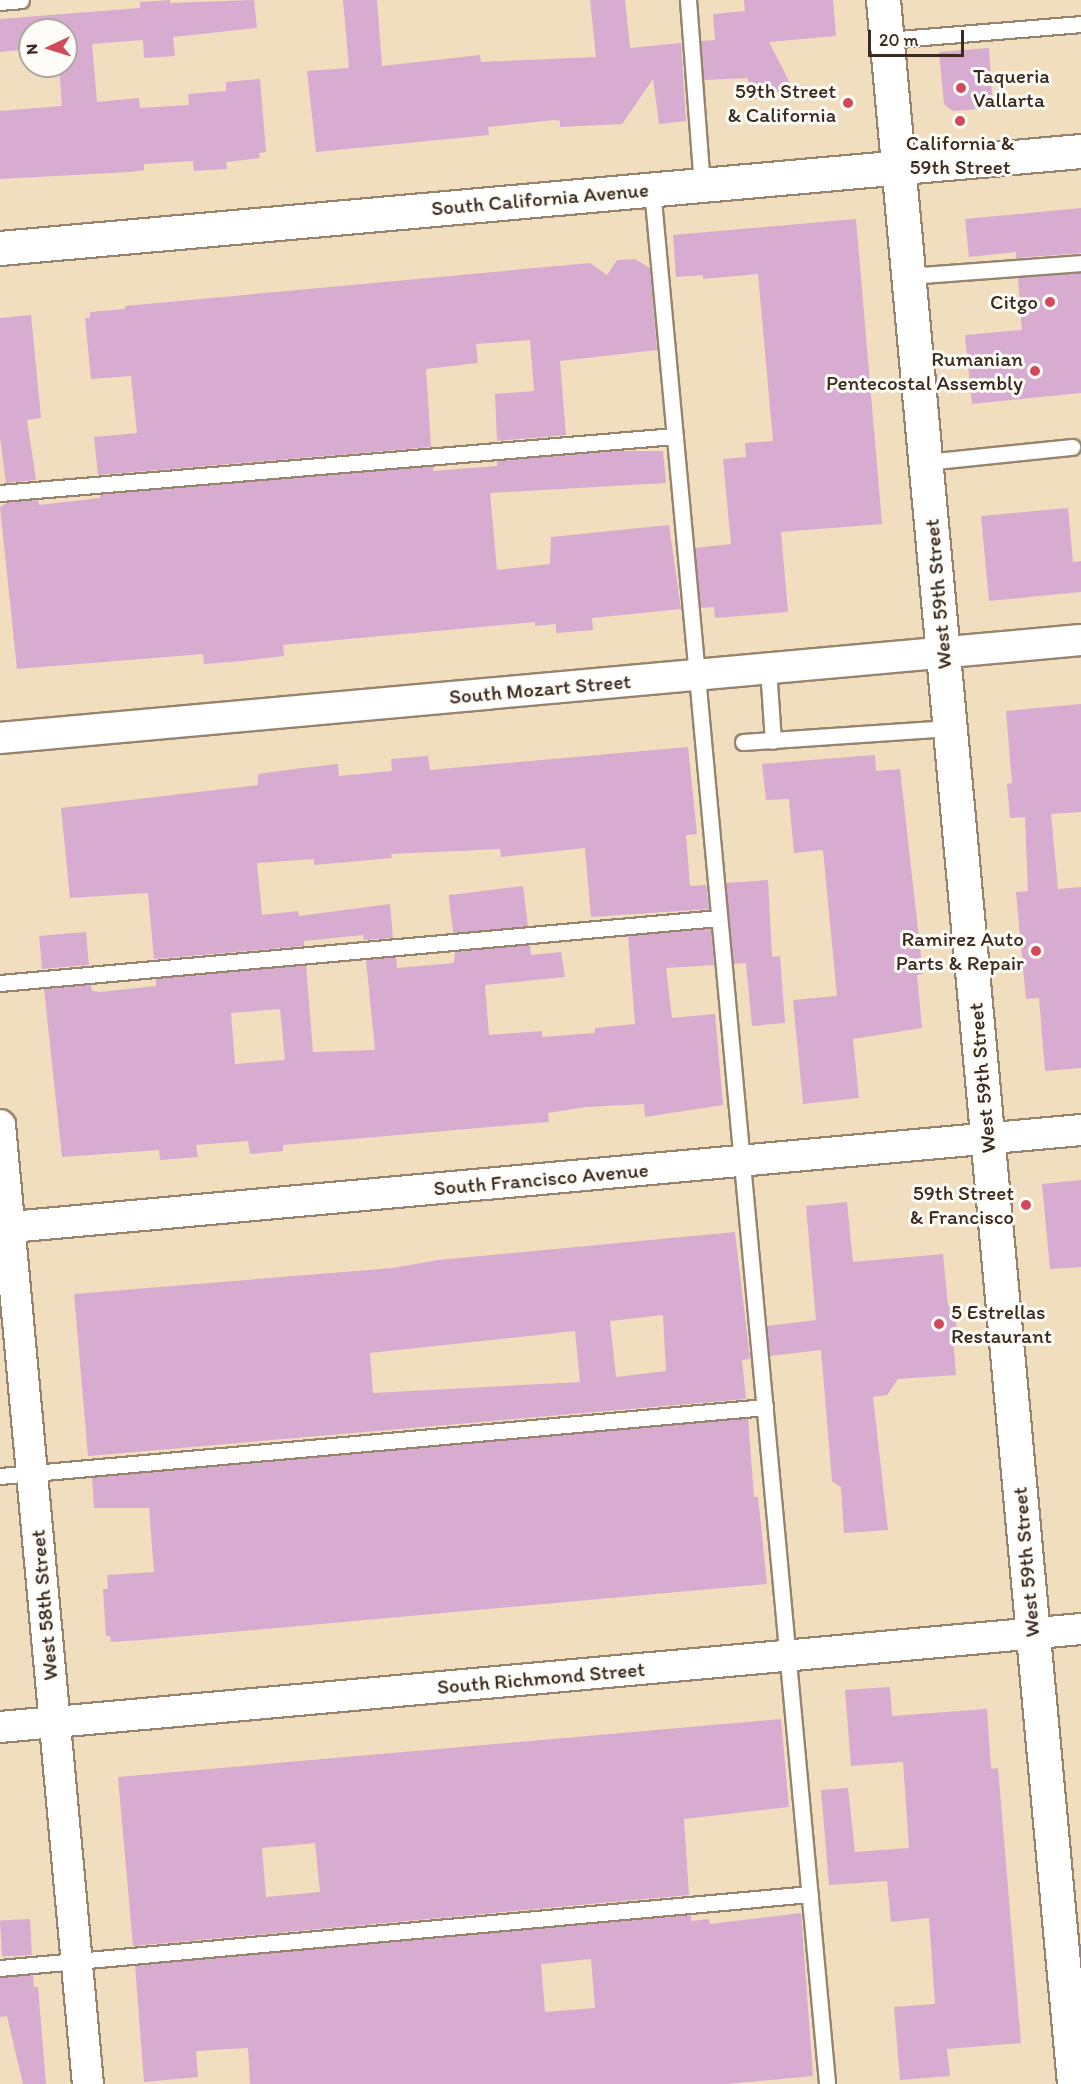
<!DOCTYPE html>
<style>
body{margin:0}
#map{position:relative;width:1081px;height:2084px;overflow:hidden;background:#f0debf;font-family:Itim,sans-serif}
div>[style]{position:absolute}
.building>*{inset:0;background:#d7acd0;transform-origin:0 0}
.roads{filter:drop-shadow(2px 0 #96846e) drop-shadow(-2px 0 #96846e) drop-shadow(0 2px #96846e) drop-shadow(0 -2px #96846e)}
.service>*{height:15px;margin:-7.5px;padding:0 7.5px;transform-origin:7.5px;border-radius:7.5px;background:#fff}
.minor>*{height:30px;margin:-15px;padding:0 15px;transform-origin:15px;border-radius:15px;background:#fff}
.tertiary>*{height:33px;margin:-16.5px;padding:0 16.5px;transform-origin:16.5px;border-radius:16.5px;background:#fff}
.dots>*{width:16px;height:16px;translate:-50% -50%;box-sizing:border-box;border:3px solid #fdfcf7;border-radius:50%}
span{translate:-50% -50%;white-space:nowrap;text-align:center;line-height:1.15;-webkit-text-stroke:6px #fdfcf7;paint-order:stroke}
.poi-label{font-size:21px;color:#3b2a1e}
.left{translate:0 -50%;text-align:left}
.right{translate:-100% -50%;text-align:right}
.street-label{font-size:21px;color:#3b2a1e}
.north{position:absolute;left:18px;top:18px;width:60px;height:60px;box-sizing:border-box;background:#fdfcf7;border:2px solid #afa8a0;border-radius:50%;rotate:266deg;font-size:16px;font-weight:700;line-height:24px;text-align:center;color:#3b2a1e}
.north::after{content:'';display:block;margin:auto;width:21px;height:27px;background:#d1495b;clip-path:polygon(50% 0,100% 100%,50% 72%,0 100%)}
.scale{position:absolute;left:868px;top:30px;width:96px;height:27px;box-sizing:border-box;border:3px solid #3b2a1e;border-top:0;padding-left:8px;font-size:18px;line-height:21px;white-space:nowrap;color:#3b2a1e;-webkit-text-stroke:4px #fdfcf7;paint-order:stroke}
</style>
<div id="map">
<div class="building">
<i style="clip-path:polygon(170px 0,170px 3px,254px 0,257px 28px,173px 37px,175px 56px,144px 58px,143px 40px,92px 44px,97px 102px,139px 98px,140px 108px,189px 105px,188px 94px,226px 91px,226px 82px,260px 79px,266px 152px,259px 153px,260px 158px,226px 162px,227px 169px,194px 171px,193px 161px,144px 164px,144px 170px,130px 172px,0 179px,0 111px,62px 106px,59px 66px,66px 66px,66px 30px,30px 30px,30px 49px,0 52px,0 19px,140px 8px,140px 2px)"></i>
<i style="clip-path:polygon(343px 0,377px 0,382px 66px,480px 55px,481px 62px,596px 57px,590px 0,625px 0,630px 48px,681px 43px,686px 121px,659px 124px,653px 79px,622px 124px,560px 127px,560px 121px,554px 120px,488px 127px,489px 135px,316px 152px,307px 71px,349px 68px)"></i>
<i style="clip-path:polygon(744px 0,833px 0,836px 36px,769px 42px,792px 87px,749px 102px,748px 78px,704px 80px,701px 41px,715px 40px,713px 14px,745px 11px)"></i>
<i style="clip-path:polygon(989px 48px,993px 108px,952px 111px,944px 104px,939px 52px)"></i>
<i style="clip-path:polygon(1081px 208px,1081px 253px,1016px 258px,1016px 252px,969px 257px,965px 219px)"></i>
<i style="clip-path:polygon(856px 219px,882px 524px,781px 532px,788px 612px,715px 618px,714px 607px,700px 608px,695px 548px,731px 544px,723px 459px,746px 457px,745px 443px,773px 441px,758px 274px,703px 279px,703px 275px,676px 277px,673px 235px)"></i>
<i style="clip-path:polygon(635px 259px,650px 268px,657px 350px,560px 361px,566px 435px,497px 441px,495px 394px,534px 391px,530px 340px,476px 344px,478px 363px,426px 369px,431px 447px,98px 475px,94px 437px,137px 433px,131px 376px,91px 379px,85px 318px,90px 318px,90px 312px,125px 309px,125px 306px,590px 263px,607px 275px,617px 260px)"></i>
<i style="clip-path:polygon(1081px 273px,1081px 393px,972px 404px,965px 335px,1022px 330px,1018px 278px)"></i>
<i style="clip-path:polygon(31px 315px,41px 418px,27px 420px,36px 480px,6px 483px,0 438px,0 318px)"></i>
<i style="clip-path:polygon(617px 451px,663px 451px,666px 483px,490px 493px,497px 570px,550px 564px,551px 537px,669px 525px,681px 609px,592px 618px,593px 630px,556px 633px,556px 624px,535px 626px,535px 622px,283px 645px,284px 656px,242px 661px,204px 664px,203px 654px,17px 669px,0 507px,9px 502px,38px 500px,39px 505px,100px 498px,100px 494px,433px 466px,433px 471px,497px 466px,497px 461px)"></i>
<i style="clip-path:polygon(1068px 508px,1073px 562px,1081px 561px,1081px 592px,989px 601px,981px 516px)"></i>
<i style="clip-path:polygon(1081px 704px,1081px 812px,1051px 814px,1058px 889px,1081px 887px,1081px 1068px,1045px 1071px,1039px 998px,1026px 999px,1016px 892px,1028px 891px,1025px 817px,1010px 818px,1007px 784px,1012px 783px,1006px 711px)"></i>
<i style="clip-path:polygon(688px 747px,697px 834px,686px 835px,690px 886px,706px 885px,709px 909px,591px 917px,585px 848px,501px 857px,500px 849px,391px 854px,392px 858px,314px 865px,314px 859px,257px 863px,262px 915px,298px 911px,299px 916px,390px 904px,393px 938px,364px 940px,363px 935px,304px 941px,304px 946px,154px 959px,148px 893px,70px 898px,61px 808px,258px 785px,258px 774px,302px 768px,338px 764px,339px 776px,392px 771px,391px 759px,428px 756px,430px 770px)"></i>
<i style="clip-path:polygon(875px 755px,876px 771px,900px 769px,923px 974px,917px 975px,922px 1028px,853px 1039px,859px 1098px,803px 1104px,793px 1000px,837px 996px,823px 850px,794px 853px,789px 799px,766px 800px,762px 764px)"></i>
<i style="clip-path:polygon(768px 880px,772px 957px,780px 956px,785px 1023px,752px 1026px,746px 963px,733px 964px,726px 883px)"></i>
<i style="left:523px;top:886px;width:40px;height:75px;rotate:83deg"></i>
<i style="clip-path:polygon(evenodd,711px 929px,714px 965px,666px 968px,672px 1018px,715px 1014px,723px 1105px,645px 1117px,644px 1104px,585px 1107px,548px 1113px,549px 1122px,283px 1145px,283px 1151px,250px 1154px,248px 1141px,196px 1145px,198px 1157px,160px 1160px,159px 1150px,62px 1157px,44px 989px,91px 985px,92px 991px,100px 992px,156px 986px,156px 979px,306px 965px,313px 1052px,375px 1050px,366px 960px,396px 957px,397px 968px,454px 963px,455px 952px,530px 945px,531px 955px,561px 952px,565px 977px,485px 985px,489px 1035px,542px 1031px,542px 1037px,595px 1033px,595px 1028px,635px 1024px,628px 936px,711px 929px,280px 1009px,285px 1060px,235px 1064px,231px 1013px,280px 1009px)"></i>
<i style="left:86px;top:932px;width:33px;height:47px;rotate:85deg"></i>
<i style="clip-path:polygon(1081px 1180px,1081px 1267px,1050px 1269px,1042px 1184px)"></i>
<i style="clip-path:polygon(847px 1202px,853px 1262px,943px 1254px,948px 1306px,955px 1306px,957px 1338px,953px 1338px,956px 1375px,898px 1379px,887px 1395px,873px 1397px,888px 1530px,844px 1533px,841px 1487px,832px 1481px,821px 1350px,770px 1356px,767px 1326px,816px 1320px,806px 1206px)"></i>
<i style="clip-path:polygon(evenodd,735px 1232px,750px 1359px,742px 1360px,746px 1399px,88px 1456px,74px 1294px,393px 1268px,438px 1260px,735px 1232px,663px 1315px,666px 1371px,616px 1377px,610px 1321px,663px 1315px,735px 1232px,575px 1331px,580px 1382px,373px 1393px,370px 1353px,575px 1331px)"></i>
<i style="clip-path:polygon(748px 1418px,754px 1497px,758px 1497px,767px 1584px,142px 1640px,111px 1642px,110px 1636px,106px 1636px,103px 1589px,108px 1589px,107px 1575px,154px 1572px,149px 1508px,94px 1508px,92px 1477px)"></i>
<i style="clip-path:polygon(890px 1687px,892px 1716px,987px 1709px,991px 1769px,998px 1768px,1021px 2043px,947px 2049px,950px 2076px,900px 2080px,894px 2007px,935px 2004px,929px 1918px,891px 1922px,887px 1881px,829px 1885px,821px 1790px,848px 1788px,855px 1852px,909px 1848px,903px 1762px,851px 1766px,845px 1690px)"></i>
<i style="clip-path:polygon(evenodd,781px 1719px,789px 1807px,684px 1819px,689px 1895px,133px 1946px,118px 1777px,781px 1719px,315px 1843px,320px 1892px,266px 1897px,262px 1848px,315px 1843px)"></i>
<i style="clip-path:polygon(evenodd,801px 1913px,813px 2076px,727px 2084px,250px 2084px,248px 2048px,196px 2051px,198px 2077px,144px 2082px,135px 1965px,691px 1915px,691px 1921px,709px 1919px,710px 1924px,801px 1913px,591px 1959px,595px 2008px,545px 2012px,541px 1964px,591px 1959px)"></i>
<i style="left:30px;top:1919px;width:36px;height:30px;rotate:87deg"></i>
<i style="clip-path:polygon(33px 1975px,34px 1987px,38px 1987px,46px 2084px,23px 2084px,7px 2016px,0 2017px,0 1978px)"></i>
</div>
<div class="roads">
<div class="service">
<i style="left:688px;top:0;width:186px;rotate:85.7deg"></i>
<i style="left:0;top:2px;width:21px;rotate:-5deg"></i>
<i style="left:887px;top:40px;width:195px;rotate:-4.7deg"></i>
<i style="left:652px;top:189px;width:1903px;rotate:84.72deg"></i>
<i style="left:909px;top:276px;width:172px;rotate:-4.3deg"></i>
<i style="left:926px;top:462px;width:147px;rotate:-5.9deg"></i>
<i style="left:0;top:493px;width:677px;rotate:-4.83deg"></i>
<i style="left:768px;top:668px;width:73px;rotate:86.1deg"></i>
<i style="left:743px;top:742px;width:207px;rotate:-3.9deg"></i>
<i style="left:0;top:983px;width:722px;rotate:-5.17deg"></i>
<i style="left:0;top:1476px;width:768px;rotate:-5.15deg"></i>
<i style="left:0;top:1968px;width:813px;rotate:-5.22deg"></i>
</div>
<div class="minor">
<i style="left:0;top:738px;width:1085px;rotate:-5.18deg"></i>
<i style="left:0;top:1125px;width:963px;rotate:84.76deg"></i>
<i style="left:0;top:1228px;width:1085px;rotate:-5.18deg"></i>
<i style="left:0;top:1727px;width:1085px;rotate:-5.18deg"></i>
</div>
<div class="tertiary">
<i style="left:883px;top:0;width:2093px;rotate:84.76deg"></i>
<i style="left:0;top:248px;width:1085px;rotate:-5.13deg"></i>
</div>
</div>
<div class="dots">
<i style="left:961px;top:88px;background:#d1495b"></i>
<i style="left:848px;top:103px;background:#d1495b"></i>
<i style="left:960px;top:121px;background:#d1495b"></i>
<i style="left:1050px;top:302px;background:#d1495b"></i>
<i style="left:1035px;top:371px;background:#d1495b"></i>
<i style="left:1036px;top:951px;background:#d1495b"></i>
<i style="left:1026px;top:1205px;background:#d1495b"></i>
<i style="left:939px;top:1324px;background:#d1495b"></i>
</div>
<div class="poi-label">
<span class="left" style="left:973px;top:88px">Taqueria<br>Vallarta</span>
<span class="right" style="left:836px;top:103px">59th Street<br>&amp; California</span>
<span style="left:960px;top:155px">California &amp;<br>59th Street</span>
<span class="right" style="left:1038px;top:302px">Citgo</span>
<span class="right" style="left:1023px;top:371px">Rumanian<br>Pentecostal Assembly</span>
<span class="right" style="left:1024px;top:951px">Ramirez Auto<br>Parts &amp; Repair</span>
<span class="right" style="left:1014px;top:1205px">59th Street<br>&amp; Francisco</span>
<span class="left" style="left:951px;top:1324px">5 Estrellas<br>Restaurant</span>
</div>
<div class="street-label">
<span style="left:540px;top:199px;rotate:-5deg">South California Avenue</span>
<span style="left:938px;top:594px;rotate:-95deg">West 59th Street</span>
<span style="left:540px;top:689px;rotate:-5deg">South Mozart Street</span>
<span style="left:982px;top:1078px;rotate:-95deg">West 59th Street</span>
<span style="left:541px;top:1179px;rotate:-5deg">South Francisco Avenue</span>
<span style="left:1026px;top:1562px;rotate:-95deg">West 59th Street</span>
<span style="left:44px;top:1605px;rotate:-95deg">West 58th Street</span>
<span style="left:541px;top:1678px;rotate:-5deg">South Richmond Street</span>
</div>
<div class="north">N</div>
<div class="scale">20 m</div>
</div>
